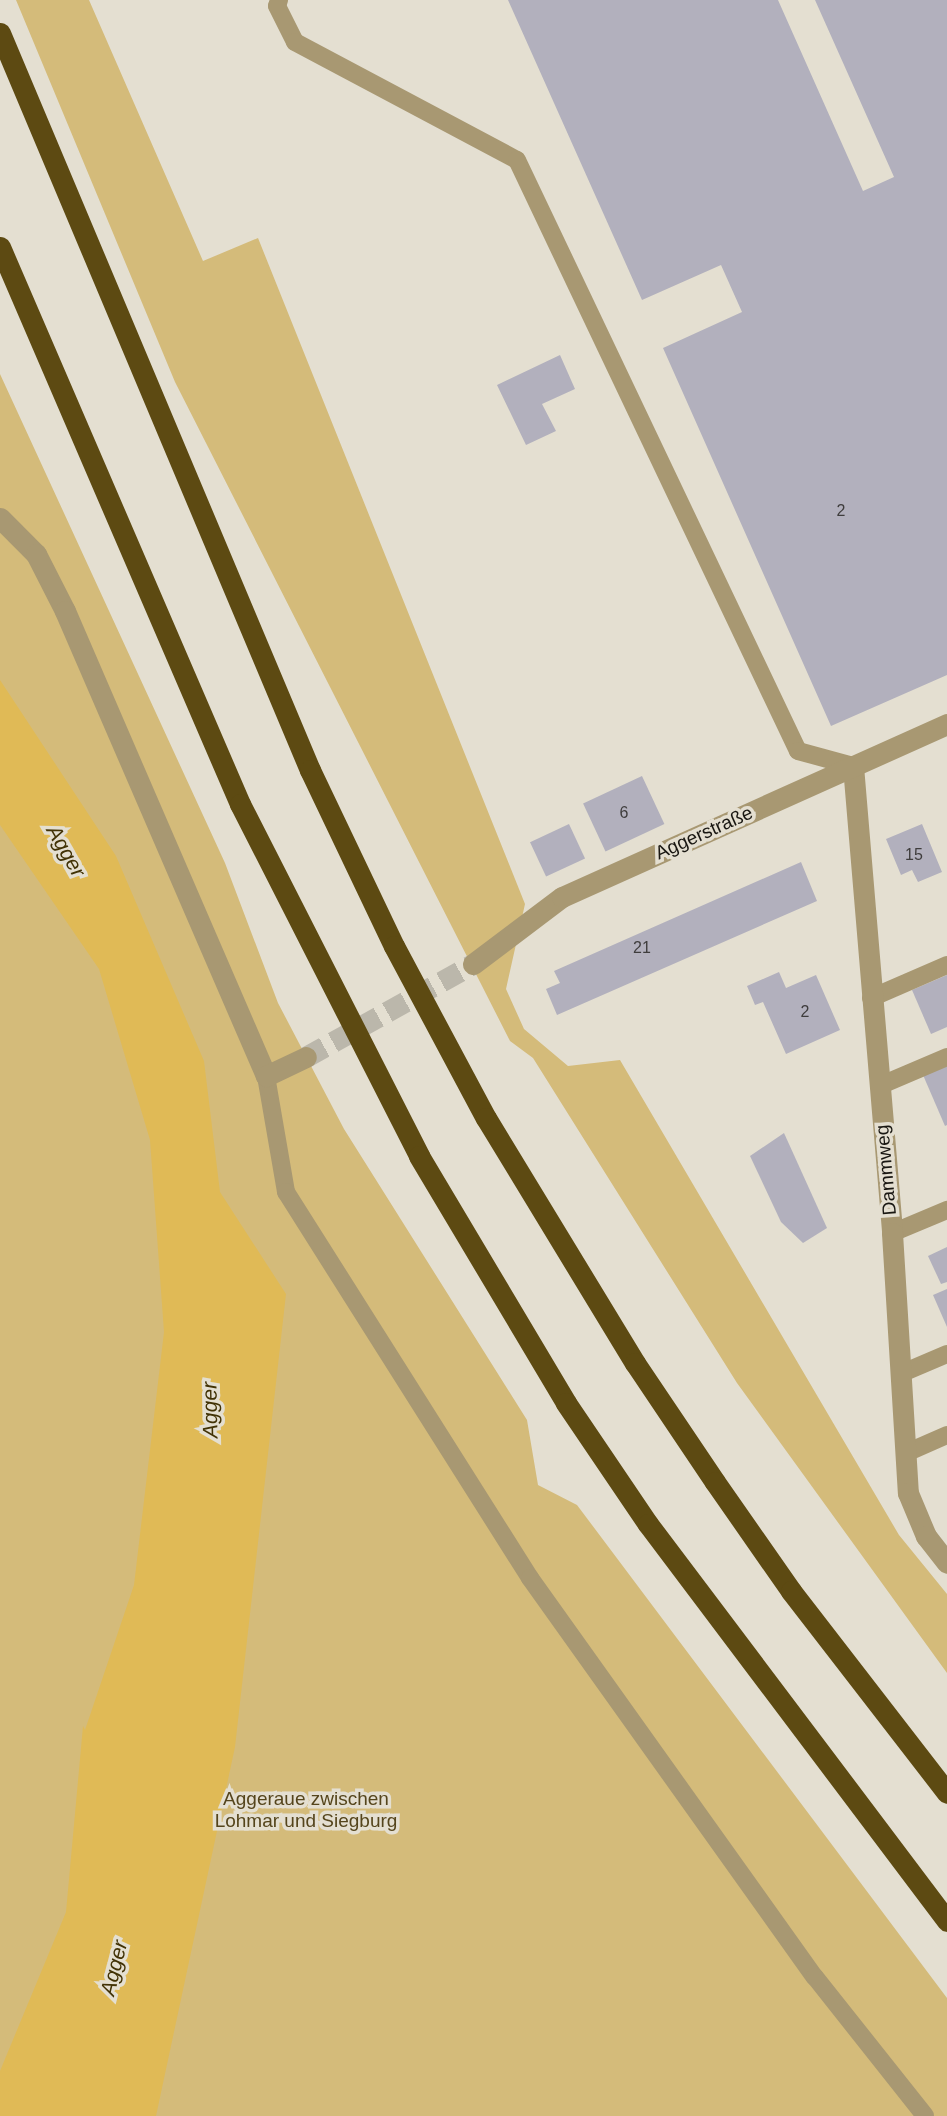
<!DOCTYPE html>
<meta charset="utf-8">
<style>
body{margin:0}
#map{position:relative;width:947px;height:2116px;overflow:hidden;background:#e4dfd1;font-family:Arial,sans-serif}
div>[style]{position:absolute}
.green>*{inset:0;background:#d4bb7a}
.water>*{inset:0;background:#e0ba56}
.building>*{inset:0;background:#b2b0bd;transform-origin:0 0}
.street-tunnel>*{height:21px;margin-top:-10.5px;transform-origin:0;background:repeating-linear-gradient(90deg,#bbb7ab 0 21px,transparent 0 31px)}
.lane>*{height:18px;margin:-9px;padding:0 9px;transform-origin:9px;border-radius:9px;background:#a89872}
.street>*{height:21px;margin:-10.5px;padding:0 10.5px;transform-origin:10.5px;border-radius:10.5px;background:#a89872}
.highway>*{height:21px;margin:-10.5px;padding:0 10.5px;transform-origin:10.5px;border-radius:10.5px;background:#5d4a12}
span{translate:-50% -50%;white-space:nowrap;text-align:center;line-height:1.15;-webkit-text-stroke:7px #e4dfd1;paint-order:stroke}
.number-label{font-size:16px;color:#3f3d3d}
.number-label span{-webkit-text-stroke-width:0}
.street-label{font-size:19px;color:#191712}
.park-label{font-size:19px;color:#55451c}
.water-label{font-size:21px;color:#413205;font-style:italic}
</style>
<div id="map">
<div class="green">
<i style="clip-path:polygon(16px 0,89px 0,203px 261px,258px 238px,525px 904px,506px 989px,524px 1029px,568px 1066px,620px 1060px,899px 1535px,947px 1594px,947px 1673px,737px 1383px,533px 1058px,510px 1041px,175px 382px)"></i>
<i style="clip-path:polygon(0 374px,225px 863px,278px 1003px,344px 1129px,527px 1420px,538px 1485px,577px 1505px,947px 1998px,947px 2116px,0 2116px)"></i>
</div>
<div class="water">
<i style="clip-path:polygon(0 680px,116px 856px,204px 1061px,220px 1192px,286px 1294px,235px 1747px,156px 2116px,0 2116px,0 2071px,66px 1912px,83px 1726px,85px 1730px,134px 1585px,164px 1332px,150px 1140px,99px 969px,0 825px)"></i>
</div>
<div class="building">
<i style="clip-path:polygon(508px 0,778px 0,863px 191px,894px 177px,815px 0,947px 0,947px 675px,831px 726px,663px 348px,742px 312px,721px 265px,642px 300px)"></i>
<i style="clip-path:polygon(560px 355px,575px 389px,542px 404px,556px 431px,526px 445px,497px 385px)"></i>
<i style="left:642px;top:776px;width:53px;height:65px;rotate:65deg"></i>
<i style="left:569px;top:824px;width:38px;height:43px;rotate:65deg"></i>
<i style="clip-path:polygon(922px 824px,942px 872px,918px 882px,912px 870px,901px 875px,886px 839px)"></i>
<i style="clip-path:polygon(801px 862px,817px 901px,557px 1015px,546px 989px,560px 983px,554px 971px)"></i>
<i style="clip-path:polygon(779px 972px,786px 988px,816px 975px,840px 1030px,786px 1054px,763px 1002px,755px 1005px,747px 986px)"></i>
<i style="clip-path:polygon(947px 975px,947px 1027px,931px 1034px,912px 990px)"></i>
<i style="clip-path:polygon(947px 1064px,947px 1125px,945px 1126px,923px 1075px)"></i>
<i style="clip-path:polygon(784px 1133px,827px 1228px,803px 1243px,781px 1222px,750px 1156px)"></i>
<i style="clip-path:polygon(947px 1247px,947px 1282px,941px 1284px,928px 1256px)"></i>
<i style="clip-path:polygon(947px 1289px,947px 1327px,933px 1295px)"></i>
</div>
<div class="street-tunnel">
<i style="left:306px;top:1057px;width:191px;rotate:-29.1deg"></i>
</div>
<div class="lane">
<i style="left:279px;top:0;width:6px;rotate:108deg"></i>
<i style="left:277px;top:6px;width:40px;rotate:63.4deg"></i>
<i style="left:295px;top:42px;width:251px;rotate:28deg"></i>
<i style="left:517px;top:160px;width:654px;rotate:64.57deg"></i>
<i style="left:798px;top:751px;width:57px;rotate:15.3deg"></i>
<i style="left:871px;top:998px;width:83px;rotate:-23.5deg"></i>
<i style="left:266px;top:1076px;width:118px;rotate:80.2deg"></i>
<i style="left:286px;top:1192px;width:457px;rotate:57.7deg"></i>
<i style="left:530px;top:1578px;width:490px;rotate:54.5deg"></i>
<i style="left:815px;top:1977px;width:177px;rotate:51.6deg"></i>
<i style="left:879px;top:1086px;width:74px;rotate:-23.1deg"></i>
<i style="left:892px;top:1233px;width:60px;rotate:-22.7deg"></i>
<i style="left:900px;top:1374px;width:51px;rotate:-23.1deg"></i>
<i style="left:906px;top:1453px;width:45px;rotate:-23.7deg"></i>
</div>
<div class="street">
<i style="left:0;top:518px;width:51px;rotate:45deg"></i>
<i style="left:36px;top:554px;width:64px;rotate:63deg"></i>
<i style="left:65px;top:611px;width:507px;rotate:66.62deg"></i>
<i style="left:266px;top:1076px;width:44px;rotate:-25.4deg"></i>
<i style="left:853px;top:766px;width:469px;rotate:85.2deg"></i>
<i style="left:892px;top:1233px;width:260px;rotate:86.5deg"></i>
<i style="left:908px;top:1493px;width:47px;rotate:67.3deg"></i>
<i style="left:926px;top:1536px;width:34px;rotate:52deg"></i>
<i style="left:473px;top:964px;width:111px;rotate:-37deg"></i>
<i style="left:562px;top:897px;width:422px;rotate:-24.2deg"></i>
</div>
<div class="highway">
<i style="left:0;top:33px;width:800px;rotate:67.19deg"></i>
<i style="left:310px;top:770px;width:195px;rotate:64.5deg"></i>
<i style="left:394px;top:946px;width:195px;rotate:61.9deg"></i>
<i style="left:486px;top:1118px;width:287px;rotate:58.7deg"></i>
<i style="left:635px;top:1363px;width:143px;rotate:56.1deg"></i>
<i style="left:715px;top:1482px;width:133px;rotate:55.1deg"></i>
<i style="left:791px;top:1591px;width:255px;rotate:52.3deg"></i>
<i style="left:0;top:247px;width:607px;rotate:66.69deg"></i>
<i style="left:240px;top:804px;width:395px;rotate:63deg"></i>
<i style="left:419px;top:1156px;width:287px;rotate:59.2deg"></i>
<i style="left:566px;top:1403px;width:146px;rotate:55.9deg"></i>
<i style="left:648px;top:1524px;width:497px;rotate:53deg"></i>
</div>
<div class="number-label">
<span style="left:841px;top:511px">2</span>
<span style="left:624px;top:813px">6</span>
<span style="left:914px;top:855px">15</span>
<span style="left:642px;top:948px">21</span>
<span style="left:805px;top:1012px">2</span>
</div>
<div class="street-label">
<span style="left:704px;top:833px;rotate:-24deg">Aggerstraße</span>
<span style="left:886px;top:1170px;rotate:-95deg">Dammweg</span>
</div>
<div class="park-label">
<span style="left:306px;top:1810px">Aggeraue zwischen<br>Lohmar und Siegburg</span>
</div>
<div class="water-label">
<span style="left:66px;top:851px;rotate:60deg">Agger</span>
<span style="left:210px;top:1410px;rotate:-91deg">Agger</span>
<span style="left:114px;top:1968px;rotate:-76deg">Agger</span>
</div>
</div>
